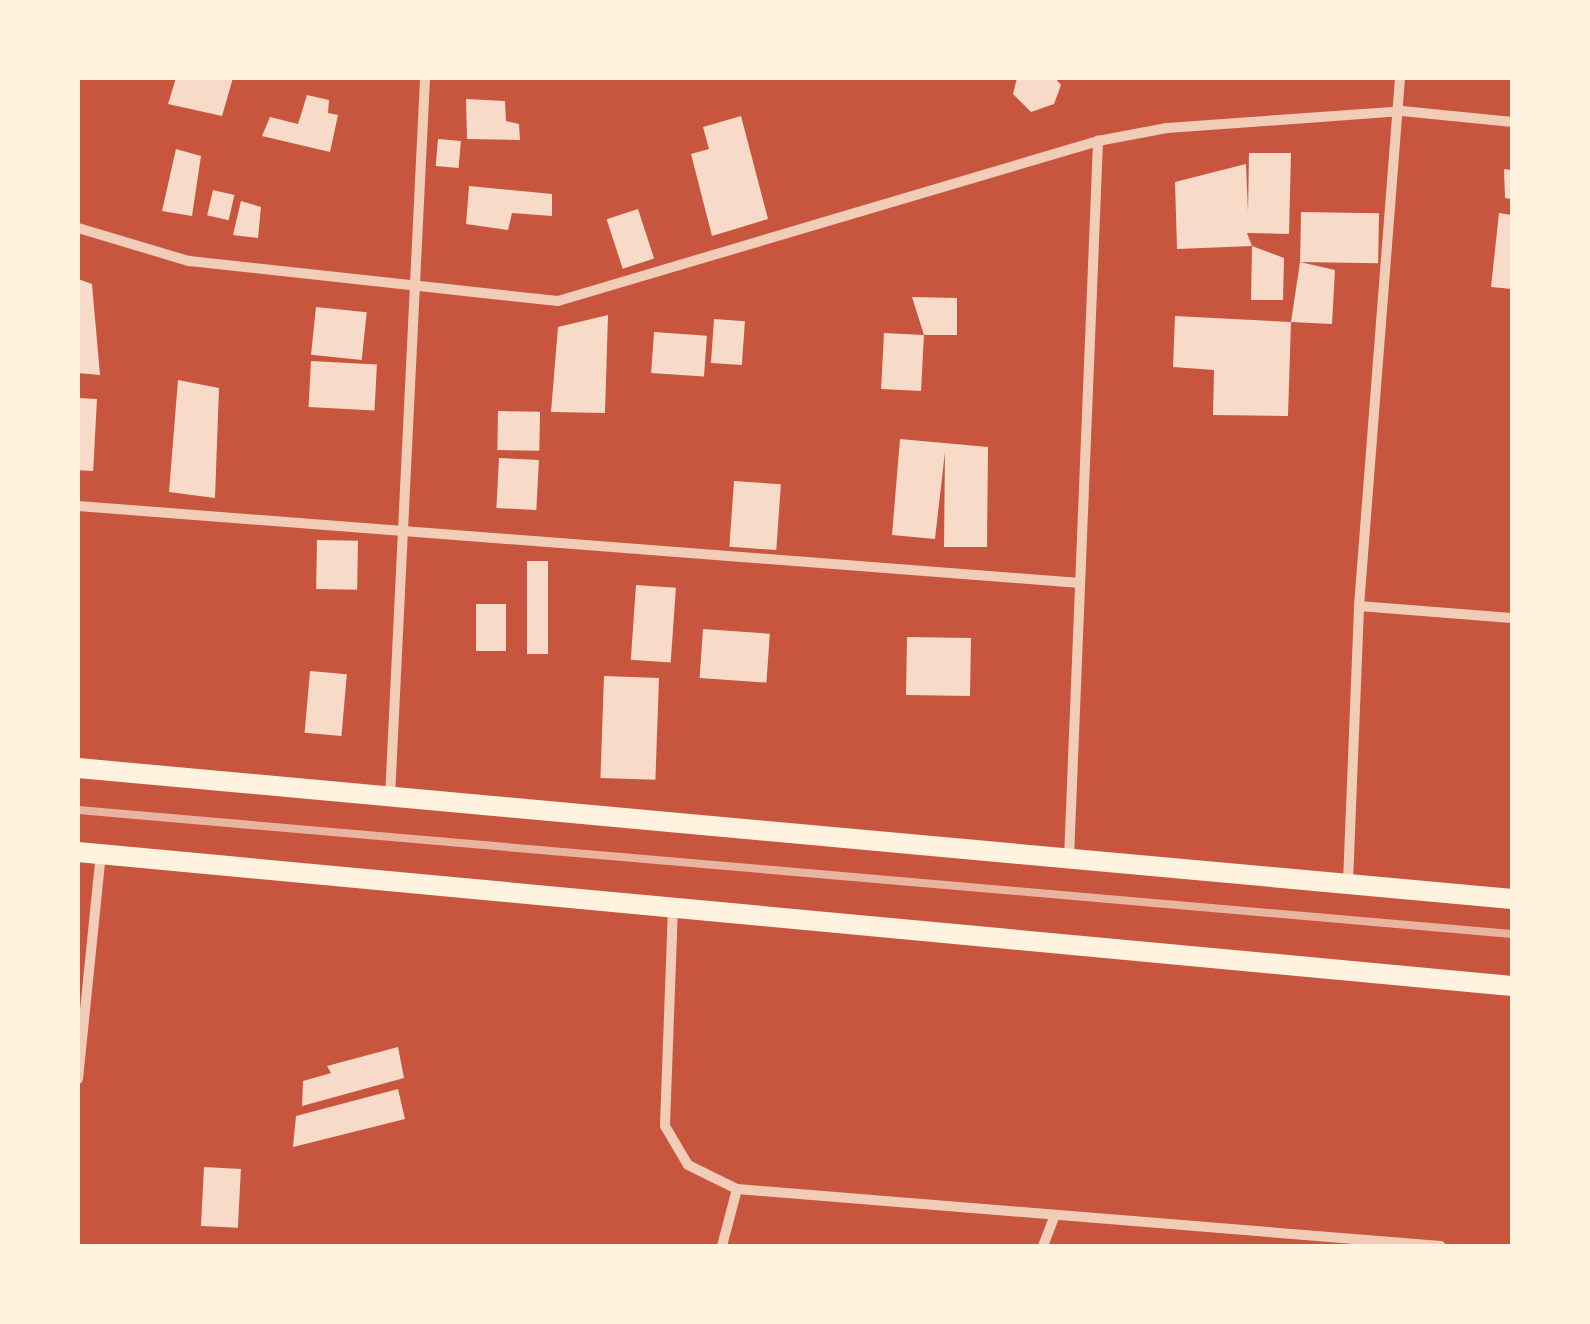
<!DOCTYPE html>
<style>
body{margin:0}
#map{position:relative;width:1590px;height:1324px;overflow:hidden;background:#c8553d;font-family:"Nunito Sans",sans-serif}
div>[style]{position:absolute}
.building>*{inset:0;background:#f7dbc8;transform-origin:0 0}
.minor>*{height:10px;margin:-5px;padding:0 5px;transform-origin:5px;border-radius:5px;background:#f1ccb7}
.secondary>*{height:20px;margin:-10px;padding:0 10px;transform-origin:10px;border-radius:10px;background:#fff3e0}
.rail>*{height:8px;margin:-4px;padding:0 4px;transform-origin:4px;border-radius:4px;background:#e9b49f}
span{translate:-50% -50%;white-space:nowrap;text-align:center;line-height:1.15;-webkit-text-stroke:10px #fff3e0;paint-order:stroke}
.frame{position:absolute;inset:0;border:80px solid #fff3e0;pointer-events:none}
</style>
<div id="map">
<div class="building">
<i style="clip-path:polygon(176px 78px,233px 78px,222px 116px,168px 104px)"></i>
<i style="clip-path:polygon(1017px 78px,1055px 78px,1061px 85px,1054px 104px,1031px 112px,1013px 94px)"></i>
<i style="clip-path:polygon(307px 95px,329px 100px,328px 113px,338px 115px,330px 152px,262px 136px,270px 117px,298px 124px)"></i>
<i style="clip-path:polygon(466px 99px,505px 101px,506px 121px,519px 124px,520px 140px,467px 139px)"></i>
<i style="clip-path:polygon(741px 116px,768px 219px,712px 236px,691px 154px,709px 149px,703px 127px)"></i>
<i style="left:438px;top:139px;width:23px;height:27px;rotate:5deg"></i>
<i style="clip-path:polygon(176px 149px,201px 156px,192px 216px,162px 211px)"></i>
<i style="clip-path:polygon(1249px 153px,1291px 153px,1289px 234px,1247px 233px,1252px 246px,1177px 249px,1175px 182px,1246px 164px,1248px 212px)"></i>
<i style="clip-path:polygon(1504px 169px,1512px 170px,1512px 199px,1505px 198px)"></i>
<i style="clip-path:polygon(469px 186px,552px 194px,552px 216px,512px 213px,508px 230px,466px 224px)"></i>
<i style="left:213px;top:190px;width:22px;height:26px;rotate:13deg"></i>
<i style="clip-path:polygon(241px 201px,261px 207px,258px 238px,233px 235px)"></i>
<i style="left:638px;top:209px;width:52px;height:33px;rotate:72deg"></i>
<i style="left:1301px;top:212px;width:78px;height:50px;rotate:1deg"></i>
<i style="clip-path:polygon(1499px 213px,1512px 215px,1512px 289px,1491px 287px)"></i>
<i style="clip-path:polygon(1252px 246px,1284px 258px,1283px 300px,1251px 300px)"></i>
<i style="clip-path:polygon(1300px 262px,1335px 270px,1332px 324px,1291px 322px)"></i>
<i style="clip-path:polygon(78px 279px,92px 284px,100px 375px,78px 373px)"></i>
<i style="clip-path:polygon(912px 297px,957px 298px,957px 335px,924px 335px)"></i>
<i style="left:316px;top:307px;width:51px;height:48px;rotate:6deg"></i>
<i style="clip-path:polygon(608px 315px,605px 413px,551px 412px,558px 327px)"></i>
<i style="clip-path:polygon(1175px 316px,1291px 322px,1288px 416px,1213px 415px,1214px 370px,1173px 367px)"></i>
<i style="left:714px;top:319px;width:31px;height:44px;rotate:4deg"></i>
<i style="left:654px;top:332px;width:53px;height:41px;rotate:4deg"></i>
<i style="left:884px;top:333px;width:40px;height:56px;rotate:3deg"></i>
<i style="left:311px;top:361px;width:66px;height:46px;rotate:3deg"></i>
<i style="clip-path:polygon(178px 380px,219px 388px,215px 498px,169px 492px)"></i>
<i style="left:78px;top:398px;width:19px;height:72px;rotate:3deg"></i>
<i style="left:498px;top:411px;width:42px;height:39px;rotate:1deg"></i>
<i style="clip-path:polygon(900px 439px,988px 447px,987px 547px,944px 547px,945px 452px,935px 539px,892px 535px)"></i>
<i style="left:499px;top:458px;width:40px;height:50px;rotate:3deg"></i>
<i style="left:734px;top:481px;width:47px;height:66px;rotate:4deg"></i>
<i style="left:317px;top:540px;width:41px;height:49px;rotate:1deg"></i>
<i style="left:527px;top:561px;width:21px;height:93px"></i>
<i style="left:636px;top:585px;width:40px;height:75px;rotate:4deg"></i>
<i style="left:476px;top:604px;width:30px;height:47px"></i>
<i style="left:703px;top:629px;width:67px;height:49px;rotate:4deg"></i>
<i style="left:907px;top:637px;width:64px;height:58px;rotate:1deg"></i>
<i style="left:310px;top:671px;width:37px;height:62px;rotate:5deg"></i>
<i style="left:604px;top:676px;width:55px;height:102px;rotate:2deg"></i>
<i style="clip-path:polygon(398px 1047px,404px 1078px,302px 1106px,303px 1081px,331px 1073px,327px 1066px)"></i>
<i style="clip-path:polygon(398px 1089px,405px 1119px,293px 1147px,296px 1116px)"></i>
<i style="left:204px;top:1167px;width:37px;height:59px;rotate:3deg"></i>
</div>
<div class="minor">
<i style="left:78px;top:228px;width:116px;rotate:16.6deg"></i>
<i style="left:189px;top:261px;width:371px;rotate:6.2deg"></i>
<i style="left:558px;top:301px;width:563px;rotate:-16.5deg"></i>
<i style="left:1098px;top:141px;width:70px;rotate:-10.7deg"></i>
<i style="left:1167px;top:128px;width:236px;rotate:-4.1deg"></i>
<i style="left:1402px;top:111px;width:111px;rotate:5.7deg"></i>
<i style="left:78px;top:506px;width:1005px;rotate:4.39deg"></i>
<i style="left:1359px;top:606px;width:153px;rotate:4.5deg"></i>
<i style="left:390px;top:797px;width:720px;rotate:-87.21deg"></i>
<i style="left:1069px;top:858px;width:718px;rotate:-87.68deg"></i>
<i style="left:1348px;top:882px;width:276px;rotate:-87.7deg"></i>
<i style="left:1359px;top:606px;width:530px;rotate:-85.56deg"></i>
<i style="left:673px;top:907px;width:219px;rotate:92.1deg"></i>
<i style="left:665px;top:1126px;width:45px;rotate:59.5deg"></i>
<i style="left:688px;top:1165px;width:55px;rotate:26.1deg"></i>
<i style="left:737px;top:1189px;width:706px;rotate:4.63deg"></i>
<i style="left:78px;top:1079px;width:226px;rotate:-84.2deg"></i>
<i style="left:722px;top:1246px;width:59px;rotate:-75.3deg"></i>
<i style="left:1043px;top:1246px;width:33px;rotate:-69deg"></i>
</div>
<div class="secondary">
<i style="left:78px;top:768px;width:1440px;rotate:5.22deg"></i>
<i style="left:78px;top:852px;width:1440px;rotate:5.34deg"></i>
</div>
<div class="rail">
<i style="left:78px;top:810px;width:1439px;rotate:4.94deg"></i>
</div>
<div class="frame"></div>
</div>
